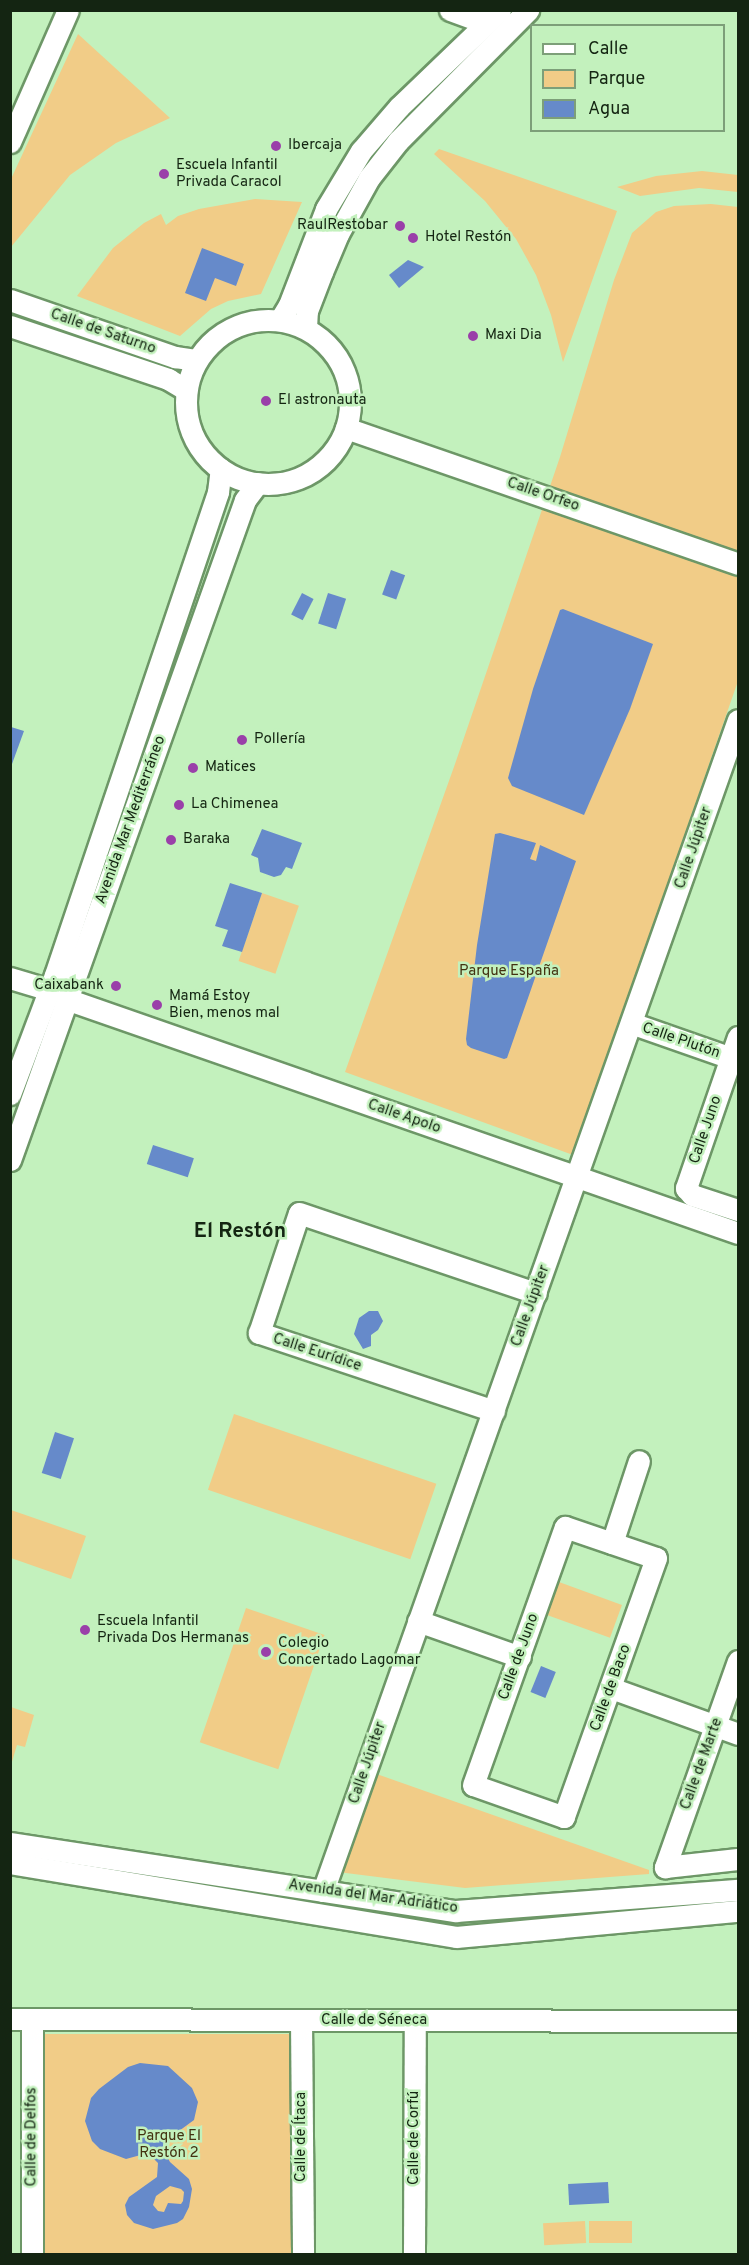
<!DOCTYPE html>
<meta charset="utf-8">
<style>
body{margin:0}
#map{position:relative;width:749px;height:2265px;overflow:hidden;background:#c3f1bd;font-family:Overpass,sans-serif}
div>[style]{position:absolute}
.green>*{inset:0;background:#f1cc87;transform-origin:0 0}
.water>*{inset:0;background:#668aca;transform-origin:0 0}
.roads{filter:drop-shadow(2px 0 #6d9767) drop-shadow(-2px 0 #6d9767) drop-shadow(0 2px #6d9767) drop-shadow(0 -2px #6d9767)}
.minor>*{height:21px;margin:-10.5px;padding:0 10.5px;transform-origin:10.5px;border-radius:10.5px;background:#fff}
.minor>.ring{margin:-10.5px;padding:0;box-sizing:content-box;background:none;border:21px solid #fff;border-radius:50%}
.dots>*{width:16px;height:16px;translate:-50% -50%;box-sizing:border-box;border:3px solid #c3f1bd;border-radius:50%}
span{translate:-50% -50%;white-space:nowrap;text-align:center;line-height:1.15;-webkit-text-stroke:5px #c3f1bd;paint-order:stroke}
.poi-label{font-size:15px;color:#142512}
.left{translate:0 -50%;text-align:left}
.right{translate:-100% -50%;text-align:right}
.street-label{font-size:15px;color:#142512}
.park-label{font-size:15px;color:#433211}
.district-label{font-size:21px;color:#142512;font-weight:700}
.frame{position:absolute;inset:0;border:12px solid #142512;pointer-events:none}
.legend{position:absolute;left:530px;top:24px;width:195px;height:108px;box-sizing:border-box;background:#c3f1bd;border:2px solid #7d9f79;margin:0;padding:8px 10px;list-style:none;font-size:18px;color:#142512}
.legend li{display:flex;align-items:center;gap:12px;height:30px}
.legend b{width:30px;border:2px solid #7d9f79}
</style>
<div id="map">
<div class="green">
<i style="clip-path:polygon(78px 34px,170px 118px,116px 143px,70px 175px,11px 247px,11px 179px)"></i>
<i style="clip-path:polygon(439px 149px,617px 211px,563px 362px,551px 315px,536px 275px,516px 239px,485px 201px,434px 154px)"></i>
<i style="clip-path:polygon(702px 171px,738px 175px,738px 192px,699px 188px,640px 196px,617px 187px,656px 176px)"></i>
<i style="clip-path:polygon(255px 199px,302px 202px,261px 294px,228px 301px,211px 309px,180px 336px,77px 296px,113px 248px,144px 223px,161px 214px,166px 225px,178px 216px,199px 209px)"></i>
<i style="clip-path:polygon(711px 204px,738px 207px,738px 681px,573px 1155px,345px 1072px,455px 764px,560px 457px,614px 280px,632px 233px,656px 212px,674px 206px)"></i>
<i style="left:262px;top:893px;width:39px;height:72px;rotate:19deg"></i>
<i style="left:234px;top:1414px;width:214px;height:80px;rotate:19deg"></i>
<i style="clip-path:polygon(11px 1510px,86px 1536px,71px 1579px,11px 1558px)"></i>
<i style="left:559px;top:1582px;width:67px;height:35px;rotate:20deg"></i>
<i style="left:246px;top:1608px;width:83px;height:142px;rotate:19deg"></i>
<i style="clip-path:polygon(11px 1707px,34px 1715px,25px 1747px,17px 1745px,11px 1765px)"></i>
<i style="clip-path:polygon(371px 1772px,649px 1870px,649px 1874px,465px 1888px,338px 1872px)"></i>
<i style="left:42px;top:2034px;width:253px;height:220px"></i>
<i style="left:585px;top:2221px;width:22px;height:42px;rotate:87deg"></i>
<i style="left:589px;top:2221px;width:43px;height:22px"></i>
</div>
<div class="water">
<i style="clip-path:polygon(202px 248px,244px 264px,236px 286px,215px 278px,206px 301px,185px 293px)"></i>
<i style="clip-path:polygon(408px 260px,424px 267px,399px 288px,389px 275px)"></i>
<i style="left:391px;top:570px;width:15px;height:26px;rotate:20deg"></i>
<i style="left:302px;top:593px;width:13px;height:24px;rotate:27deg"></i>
<i style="left:328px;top:593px;width:19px;height:32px;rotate:18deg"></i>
<i style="clip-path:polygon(563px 609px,653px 644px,630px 709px,584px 815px,512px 786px,508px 778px,533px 689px,560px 610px)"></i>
<i style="clip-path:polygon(11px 727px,24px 731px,12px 764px,11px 763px)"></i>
<i style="clip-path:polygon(262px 829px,302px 843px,292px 869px,286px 867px,281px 875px,274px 877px,260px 872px,258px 858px,251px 855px)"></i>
<i style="clip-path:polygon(500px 833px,536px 843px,530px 859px,536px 861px,540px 845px,576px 861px,507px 1058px,504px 1059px,471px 1048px,467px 1045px,466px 1039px,477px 945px,495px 834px)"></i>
<i style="clip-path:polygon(230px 883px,262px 893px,242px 952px,222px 946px,228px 930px,215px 926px)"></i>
<i style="left:153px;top:1145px;width:43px;height:20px;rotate:18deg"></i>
<i style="clip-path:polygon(369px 1311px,378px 1311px,383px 1321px,378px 1330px,371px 1335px,371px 1346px,363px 1349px,354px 1334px,359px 1318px)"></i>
<i style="left:55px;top:1432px;width:20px;height:43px;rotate:18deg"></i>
<i style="left:541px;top:1666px;width:16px;height:28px;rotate:22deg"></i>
<i style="clip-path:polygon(evenodd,140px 2063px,168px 2066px,192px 2088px,198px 2102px,194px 2120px,168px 2139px,163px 2149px,170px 2162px,189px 2179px,192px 2189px,189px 2207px,183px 2219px,177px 2223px,153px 2229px,134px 2223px,127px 2215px,125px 2205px,129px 2197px,157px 2177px,158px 2163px,148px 2153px,126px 2159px,100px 2149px,92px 2141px,85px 2121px,91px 2098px,99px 2089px,128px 2067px,140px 2063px,170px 2186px,181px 2189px,184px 2192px,183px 2201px,181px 2204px,168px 2203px,164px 2212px,158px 2211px,153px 2205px,156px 2196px,170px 2186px)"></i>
<i style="left:608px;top:2182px;width:21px;height:40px;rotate:87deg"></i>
</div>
<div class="roads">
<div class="minor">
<i style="left:450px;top:10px;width:38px;rotate:20deg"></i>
<i style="left:10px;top:142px;width:144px;rotate:-66.3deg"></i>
<i style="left:10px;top:300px;width:175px;rotate:19.1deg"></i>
<i style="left:175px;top:357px;width:22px;rotate:8deg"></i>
<i class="ring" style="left:186px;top:320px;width:143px;height:143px"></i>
<i style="left:280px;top:320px;width:17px;rotate:-59deg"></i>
<i style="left:289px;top:305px;width:103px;rotate:-68.9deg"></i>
<i style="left:326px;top:209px;width:68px;rotate:-58.9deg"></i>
<i style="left:361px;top:151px;width:58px;rotate:-49.2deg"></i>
<i style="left:399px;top:107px;width:140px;rotate:-43.8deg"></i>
<i style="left:10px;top:326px;width:167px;rotate:18.5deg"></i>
<i style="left:168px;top:379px;width:21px;rotate:31deg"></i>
<i style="left:306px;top:328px;width:17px;rotate:-87deg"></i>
<i style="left:307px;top:311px;width:42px;rotate:-69deg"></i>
<i style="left:322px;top:272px;width:41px;rotate:-67.2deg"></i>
<i style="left:338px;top:234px;width:64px;rotate:-61deg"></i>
<i style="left:369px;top:178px;width:47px;rotate:-51.9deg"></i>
<i style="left:398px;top:141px;width:185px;rotate:-45.2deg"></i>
<i style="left:346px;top:428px;width:415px;rotate:19.1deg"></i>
<i style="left:10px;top:978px;width:42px;rotate:16.7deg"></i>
<i style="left:69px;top:1000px;width:708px;rotate:19.2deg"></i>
<i style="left:631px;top:1023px;width:106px;rotate:19.3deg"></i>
<i style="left:738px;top:1037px;width:160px;rotate:109deg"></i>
<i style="left:686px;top:1188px;width:9px;rotate:49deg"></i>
<i style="left:692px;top:1195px;width:48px;rotate:18.1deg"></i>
<i style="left:10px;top:1094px;width:127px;rotate:-69.3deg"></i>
<i style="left:55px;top:975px;width:510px;rotate:-71.35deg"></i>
<i style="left:218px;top:492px;width:23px;rotate:-83deg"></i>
<i style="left:10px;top:1160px;width:701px;rotate:-70.4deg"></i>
<i style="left:245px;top:500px;width:21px;rotate:-53deg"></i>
<i style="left:494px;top:1411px;width:248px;rotate:-161.6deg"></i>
<i style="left:259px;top:1333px;width:126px;rotate:-71.6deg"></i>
<i style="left:299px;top:1213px;width:250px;rotate:18.7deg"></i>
<i style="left:565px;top:1527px;width:96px;rotate:18.8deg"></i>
<i style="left:656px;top:1558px;width:275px;rotate:109.6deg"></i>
<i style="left:564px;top:1817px;width:96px;rotate:-160.6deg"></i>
<i style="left:473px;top:1785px;width:274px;rotate:-70.4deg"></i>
<i style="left:612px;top:1543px;width:86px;rotate:-71.8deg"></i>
<i style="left:418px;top:1621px;width:108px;rotate:19.4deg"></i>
<i style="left:738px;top:1661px;width:219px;rotate:109.5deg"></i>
<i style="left:665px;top:1867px;width:73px;rotate:-6.3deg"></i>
<i style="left:611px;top:1688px;width:135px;rotate:19.9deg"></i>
<i style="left:10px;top:1843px;width:451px;rotate:8.7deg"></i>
<i style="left:456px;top:1911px;width:283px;rotate:-4.3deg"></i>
<i style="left:10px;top:1863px;width:452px;rotate:9.4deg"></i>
<i style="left:456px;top:1937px;width:283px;rotate:-5.3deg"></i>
<i style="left:323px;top:1891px;width:1242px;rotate:-70.49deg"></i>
<i style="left:10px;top:2019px;width:728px;rotate:0.16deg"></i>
<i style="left:301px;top:2020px;width:234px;rotate:89.5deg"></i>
<i style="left:32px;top:2254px;width:235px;rotate:-90deg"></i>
<i style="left:414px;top:2254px;width:233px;rotate:-89.8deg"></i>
</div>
</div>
<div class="dots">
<i style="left:276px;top:146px;background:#9a3fa9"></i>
<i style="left:164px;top:174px;background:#9a3fa9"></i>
<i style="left:400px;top:226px;background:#9a3fa9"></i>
<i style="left:413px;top:238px;background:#9a3fa9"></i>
<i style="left:473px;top:336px;background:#9a3fa9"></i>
<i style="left:266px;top:401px;background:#9a3fa9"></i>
<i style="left:242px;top:740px;background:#9a3fa9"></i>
<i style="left:193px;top:768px;background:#9a3fa9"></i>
<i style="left:179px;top:805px;background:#9a3fa9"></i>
<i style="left:171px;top:840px;background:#9a3fa9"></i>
<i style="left:116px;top:986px;background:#9a3fa9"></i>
<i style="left:157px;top:1005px;background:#9a3fa9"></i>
<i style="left:85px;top:1630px;background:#9a3fa9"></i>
<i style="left:266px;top:1652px;background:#9a3fa9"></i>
</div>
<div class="poi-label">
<span class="left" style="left:288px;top:146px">Ibercaja</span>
<span class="left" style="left:176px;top:174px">Escuela Infantil<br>Privada Caracol</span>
<span class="right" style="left:388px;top:226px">RaulRestobar</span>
<span class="left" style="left:425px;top:238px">Hotel Restón</span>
<span class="left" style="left:485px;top:336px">Maxi Dia</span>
<span class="left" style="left:278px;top:401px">El astronauta</span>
<span class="left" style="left:254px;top:740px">Pollería</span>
<span class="left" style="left:205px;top:768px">Matices</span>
<span class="left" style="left:191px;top:805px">La Chimenea</span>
<span class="left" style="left:183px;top:840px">Baraka</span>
<span class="right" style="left:104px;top:986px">Caixabank</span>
<span class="left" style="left:169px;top:1005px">Mamá Estoy<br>Bien, menos mal</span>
<span class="left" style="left:97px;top:1630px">Escuela Infantil<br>Privada Dos Hermanas</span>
<span class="left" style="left:278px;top:1652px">Colegio<br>Concertado Lagomar</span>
</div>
<div class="street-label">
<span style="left:103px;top:332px;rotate:19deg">Calle de Saturno</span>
<span style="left:543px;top:495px;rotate:19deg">Calle Orfeo</span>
<span style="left:131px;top:820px;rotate:-70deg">Avenida Mar Mediterráneo</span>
<span style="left:694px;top:848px;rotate:-71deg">Calle Júpiter</span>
<span style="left:681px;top:1041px;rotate:19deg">Calle Plutón</span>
<span style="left:404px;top:1117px;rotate:19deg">Calle Apolo</span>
<span style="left:706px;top:1130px;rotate:-71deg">Calle Juno</span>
<span style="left:531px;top:1306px;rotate:-70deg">Calle Júpiter</span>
<span style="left:317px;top:1353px;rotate:18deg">Calle Eurídice</span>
<span style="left:519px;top:1657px;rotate:-70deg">Calle de Juno</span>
<span style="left:611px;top:1688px;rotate:-70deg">Calle de Baco</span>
<span style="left:368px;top:1763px;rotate:-71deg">Calle Júpiter</span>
<span style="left:702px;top:1764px;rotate:-70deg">Calle de Marte</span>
<span style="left:373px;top:1897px;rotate:8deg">Avenida del Mar Adriático</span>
<span style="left:374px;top:2021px">Calle de Séneca</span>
<span style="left:32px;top:2137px;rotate:-90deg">Calle de Delfos</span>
<span style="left:302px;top:2137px;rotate:-90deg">Calle de Ítaca</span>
<span style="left:415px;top:2138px;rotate:-90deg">Calle de Corfú</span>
</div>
<div class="park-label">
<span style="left:509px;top:972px">Parque España</span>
<span style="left:169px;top:2145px">Parque El<br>Restón 2</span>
</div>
<div class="district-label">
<span style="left:240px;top:1232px">El Restón</span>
</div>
<div class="frame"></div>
<ul class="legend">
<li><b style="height:8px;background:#fff"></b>Calle</li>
<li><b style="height:16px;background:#f1cc87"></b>Parque</li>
<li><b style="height:16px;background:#668aca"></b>Agua</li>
</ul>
</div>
